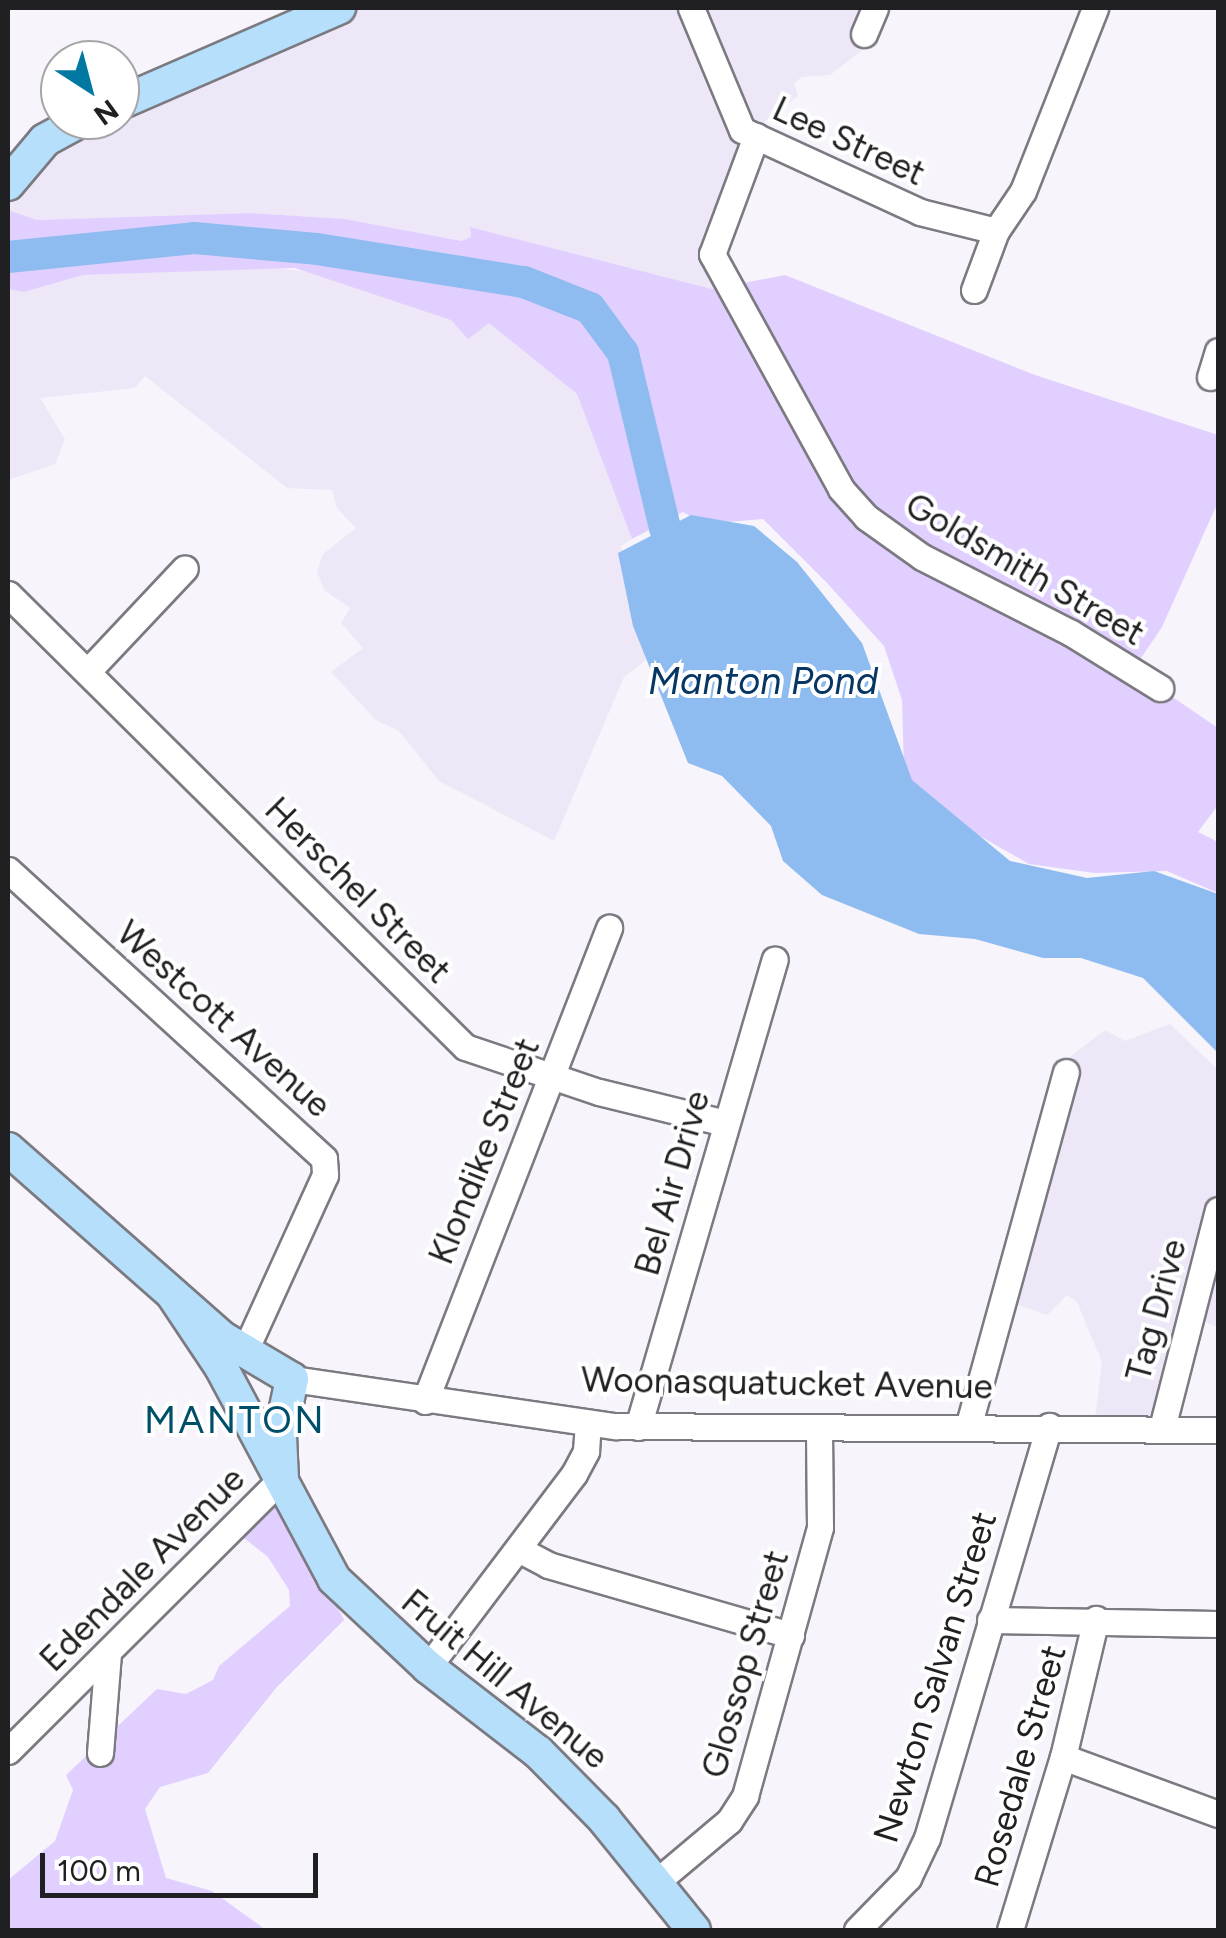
<!DOCTYPE html>
<style>
body{margin:0}
#map{position:relative;width:1226px;height:1938px;overflow:hidden;background:#f7f4fc;font-family:Figtree,sans-serif}
div>[style]{position:absolute}
.built>*{inset:0;background:#ede7f7}
.green>*{inset:0;background:#e1d0ff}
.water>*{inset:0;background:#8fbcf0}
.river>*{height:32px;margin:-16px;padding:0 16px;transform-origin:16px;border-radius:16px;background:#8fbcf0}
.roads{filter:drop-shadow(2px 0 #7c7a81) drop-shadow(-2px 0 #7c7a81) drop-shadow(0 2px #7c7a81) drop-shadow(0 -2px #7c7a81)}
.minor>*{height:25px;margin:-12.5px;padding:0 12.5px;transform-origin:12.5px;border-radius:12.5px;background:#fff}
.major>*{height:32px;margin:-16px;padding:0 16px;transform-origin:16px;border-radius:16px;background:#b5dffb}
span{translate:-50% -50%;white-space:nowrap;text-align:center;line-height:1.15;-webkit-text-stroke:8px #fff;paint-order:stroke}
.street-label{font-size:35px;color:#201f22}
.water-label{font-size:38px;color:#053664;font-style:italic}
.neighbourhood-label{font-size:38px;color:#004f6a;letter-spacing:2.5px}
.frame{position:absolute;inset:0;border:10px solid #201f22;pointer-events:none}
.north{position:absolute;left:40px;top:40px;width:100px;height:100px;box-sizing:border-box;background:#fff;border:2px solid #a6a5a7;border-radius:50%;rotate:144deg;font-size:28px;font-weight:700;line-height:40px;text-align:center;color:#201f22}
.north::after{content:'';display:block;margin:auto;width:35px;height:45px;background:#0078a1;clip-path:polygon(50% 0,100% 100%,50% 72%,0 100%)}
.scale{position:absolute;left:40px;top:1853px;width:278px;height:45px;box-sizing:border-box;border:5px solid #201f22;border-top:0;padding-left:12px;font-size:30px;line-height:35px;white-space:nowrap;color:#201f22;-webkit-text-stroke:8px #fff;paint-order:stroke}
</style>
<div id="map">
<div class="built">
<i style="clip-path:polygon(326px 8px,875px 8px,861px 51px,830px 75px,802px 77px,794px 83px,798px 96px,750px 133px,713px 222px,724px 286px,712px 289px,470px 227px,471px 238px,463px 241px,345px 219px,250px 213px,37px 220px,8px 210px,8px 171px,68px 120px,120px 120px,120px 98px)"></i>
<i style="clip-path:polygon(273px 268px,322px 273px,452px 320px,489px 322px,577px 394px,632px 539px,621px 546px,646px 660px,624px 677px,554px 841px,439px 781px,399px 731px,376px 720px,331px 672px,363px 648px,341px 623px,350px 608px,324px 590px,317px 571px,323px 554px,356px 528px,337px 508px,332px 490px,287px 488px,145px 376px,135px 388px,40px 398px,65px 439px,55px 464px,8px 480px,8px 289px,24px 292px,83px 275px)"></i>
<i style="clip-path:polygon(1170px 1024px,1218px 1070px,1218px 1327px,1193px 1317px,1161px 1424px,1095px 1418px,1102px 1362px,1077px 1302px,1067px 1295px,1047px 1315px,998px 1298px,1063px 1062px,1105px 1030px,1125px 1041px)"></i>
</div>
<div class="green">
<i style="clip-path:polygon(8px 210px,37px 220px,250px 213px,345px 219px,462px 241px,471px 237px,470px 227px,712px 289px,785px 275px,1035px 375px,1218px 435px,1218px 502px,1162px 627px,1133px 670px,1218px 728px,1218px 805px,1198px 832px,1218px 842px,1218px 893px,1167px 871px,1095px 873px,1029px 864px,927px 806px,904px 769px,902px 700px,884px 646px,827px 583px,763px 519px,704px 524px,683px 512px,632px 539px,577px 394px,489px 323px,468px 339px,451px 320px,295px 268px,83px 275px,24px 292px,8px 289px)"></i>
<i style="clip-path:polygon(274px 1485px,344px 1620px,276px 1688px,208px 1773px,160px 1787px,145px 1809px,166px 1878px,212px 1891px,266px 1930px,8px 1930px,8px 1880px,55px 1841px,73px 1790px,66px 1775px,157px 1689px,186px 1694px,213px 1680px,219px 1666px,290px 1606px,289px 1590px,268px 1557px,230px 1527px)"></i>
</div>
<div class="water">
<i style="clip-path:polygon(691px 515px,754px 526px,797px 562px,862px 643px,912px 780px,1010px 861px,1087px 878px,1154px 871px,1218px 894px,1218px 1053px,1143px 978px,1081px 958px,1043px 958px,975px 939px,919px 934px,822px 895px,783px 861px,771px 826px,722px 776px,688px 763px,633px 626px,618px 553px)"></i>
</div>
<div class="river">
<i style="left:8px;top:257px;width:187px;rotate:-5.8deg"></i>
<i style="left:194px;top:238px;width:123px;rotate:5.1deg"></i>
<i style="left:317px;top:249px;width:210px;rotate:9.1deg"></i>
<i style="left:524px;top:282px;width:71px;rotate:21.5deg"></i>
<i style="left:590px;top:308px;width:56px;rotate:53.7deg"></i>
<i style="left:623px;top:353px;width:180px;rotate:76.5deg"></i>
<i style="left:665px;top:528px;width:43px;rotate:65.2deg"></i>
</div>
<div class="roads">
<div class="minor">
<i style="left:691px;top:8px;width:132px;rotate:67.3deg"></i>
<i style="left:742px;top:130px;width:196px;rotate:24.7deg"></i>
<i style="left:920px;top:212px;width:78px;rotate:14deg"></i>
<i style="left:864px;top:34px;width:28px;rotate:-67deg"></i>
<i style="left:756px;top:136px;width:126px;rotate:110.4deg"></i>
<i style="left:712px;top:254px;width:268px;rotate:61.2deg"></i>
<i style="left:841px;top:489px;width:38px;rotate:48deg"></i>
<i style="left:866px;top:517px;width:69px;rotate:35.5deg"></i>
<i style="left:922px;top:557px;width:167px;rotate:27deg"></i>
<i style="left:1071px;top:633px;width:105px;rotate:31.7deg"></i>
<i style="left:974px;top:290px;width:63px;rotate:-69.6deg"></i>
<i style="left:996px;top:231px;width:48px;rotate:-56deg"></i>
<i style="left:1023px;top:191px;width:197px;rotate:-68.5deg"></i>
<i style="left:1210px;top:377px;width:27px;rotate:-73deg"></i>
<i style="left:8px;top:594px;width:643px;rotate:44.75deg"></i>
<i style="left:465px;top:1047px;width:141px;rotate:18.6deg"></i>
<i style="left:599px;top:1092px;width:130px;rotate:13.8deg"></i>
<i style="left:88px;top:671px;width:141px;rotate:-46.7deg"></i>
<i style="left:8px;top:870px;width:428px;rotate:42.4deg"></i>
<i style="left:324px;top:1159px;width:16px;rotate:86deg"></i>
<i style="left:325px;top:1175px;width:196px;rotate:114.5deg"></i>
<i style="left:292px;top:1379px;width:327px;rotate:8.3deg"></i>
<i style="left:616px;top:1426px;width:602px;rotate:0.38deg"></i>
<i style="left:425px;top:1401px;width:508px;rotate:-68.74deg"></i>
<i style="left:969px;top:1424px;width:365px;rotate:-74.6deg"></i>
<i style="left:638px;top:1427px;width:487px;rotate:-73.7deg"></i>
<i style="left:1162px;top:1428px;width:225px;rotate:-75.6deg"></i>
<i style="left:522px;top:1551px;width:30px;rotate:28deg"></i>
<i style="left:548px;top:1565px;width:253px;rotate:16.1deg"></i>
<i style="left:990px;top:1620px;width:228px;rotate:1deg"></i>
<i style="left:428px;top:1667px;width:242px;rotate:-52.9deg"></i>
<i style="left:574px;top:1474px;width:26px;rotate:-62deg"></i>
<i style="left:586px;top:1451px;width:27px;rotate:-86deg"></i>
<i style="left:8px;top:1751px;width:387px;rotate:-44.9deg"></i>
<i style="left:100px;top:1753px;width:99px;rotate:-85.4deg"></i>
<i style="left:1063px;top:1757px;width:165px;rotate:20.2deg"></i>
<i style="left:655px;top:1883px;width:97px;rotate:-40deg"></i>
<i style="left:729px;top:1821px;width:30px;rotate:-57deg"></i>
<i style="left:745px;top:1796px;width:279px;rotate:-74.4deg"></i>
<i style="left:820px;top:1527px;width:100px;rotate:-90.6deg"></i>
<i style="left:857px;top:1930px;width:73px;rotate:-45.6deg"></i>
<i style="left:908px;top:1878px;width:44px;rotate:-64.6deg"></i>
<i style="left:927px;top:1838px;width:430px;rotate:-73.5deg"></i>
<i style="left:1010px;top:1930px;width:181px;rotate:-73deg"></i>
<i style="left:1063px;top:1757px;width:142px;rotate:-76.6deg"></i>
</div>
<div class="major">
<i style="left:120px;top:103px;width:239px;rotate:-23.5deg"></i>
<i style="left:8px;top:184px;width:57px;rotate:-49.9deg"></i>
<i style="left:45px;top:140px;width:42px;rotate:-28.4deg"></i>
<i style="left:8px;top:1149px;width:284px;rotate:41.4deg"></i>
<i style="left:221px;top:1337px;width:82px;rotate:30.6deg"></i>
<i style="left:292px;top:1379px;width:58px;rotate:101.9deg"></i>
<i style="left:280px;top:1436px;width:42px;rotate:87.3deg"></i>
<i style="left:173px;top:1295px;width:87px;rotate:56.3deg"></i>
<i style="left:221px;top:1367px;width:240px;rotate:61.9deg"></i>
<i style="left:334px;top:1579px;width:129px;rotate:43.1deg"></i>
<i style="left:428px;top:1667px;width:139px;rotate:37.7deg"></i>
<i style="left:538px;top:1752px;width:94px;rotate:45.4deg"></i>
<i style="left:604px;top:1819px;width:143px;rotate:51deg"></i>
</div>
</div>
<div class="street-label">
<span style="left:849px;top:141px;rotate:25deg">Lee Street</span>
<span style="left:1025px;top:569px;rotate:30deg">Goldsmith Street</span>
<span style="left:358px;top:890px;rotate:45deg">Herschel Street</span>
<span style="left:224px;top:1019px;rotate:42deg">Westcott Avenue</span>
<span style="left:484px;top:1151px;rotate:-68deg">Klondike Street</span>
<span style="left:672px;top:1183px;rotate:-74deg">Bel Air Drive</span>
<span style="left:1156px;top:1310px;rotate:-75deg">Tag Drive</span>
<span style="left:787px;top:1383px;rotate:1deg">Woonasquatucket Avenue</span>
<span style="left:142px;top:1569px;rotate:-45deg">Edendale Avenue</span>
<span style="left:745px;top:1664px;rotate:-74deg">Glossop Street</span>
<span style="left:935px;top:1677px;rotate:-73deg">Newton Salvan Street</span>
<span style="left:505px;top:1679px;rotate:40deg">Fruit Hill Avenue</span>
<span style="left:1020px;top:1766px;rotate:-74deg">Rosedale Street</span>
</div>
<div class="water-label">
<span style="left:763px;top:682px">Manton Pond</span>
</div>
<div class="neighbourhood-label">
<span style="left:235px;top:1421px">MANTON</span>
</div>
<div class="frame"></div>
<div class="north">N</div>
<div class="scale">100 m</div>
</div>
